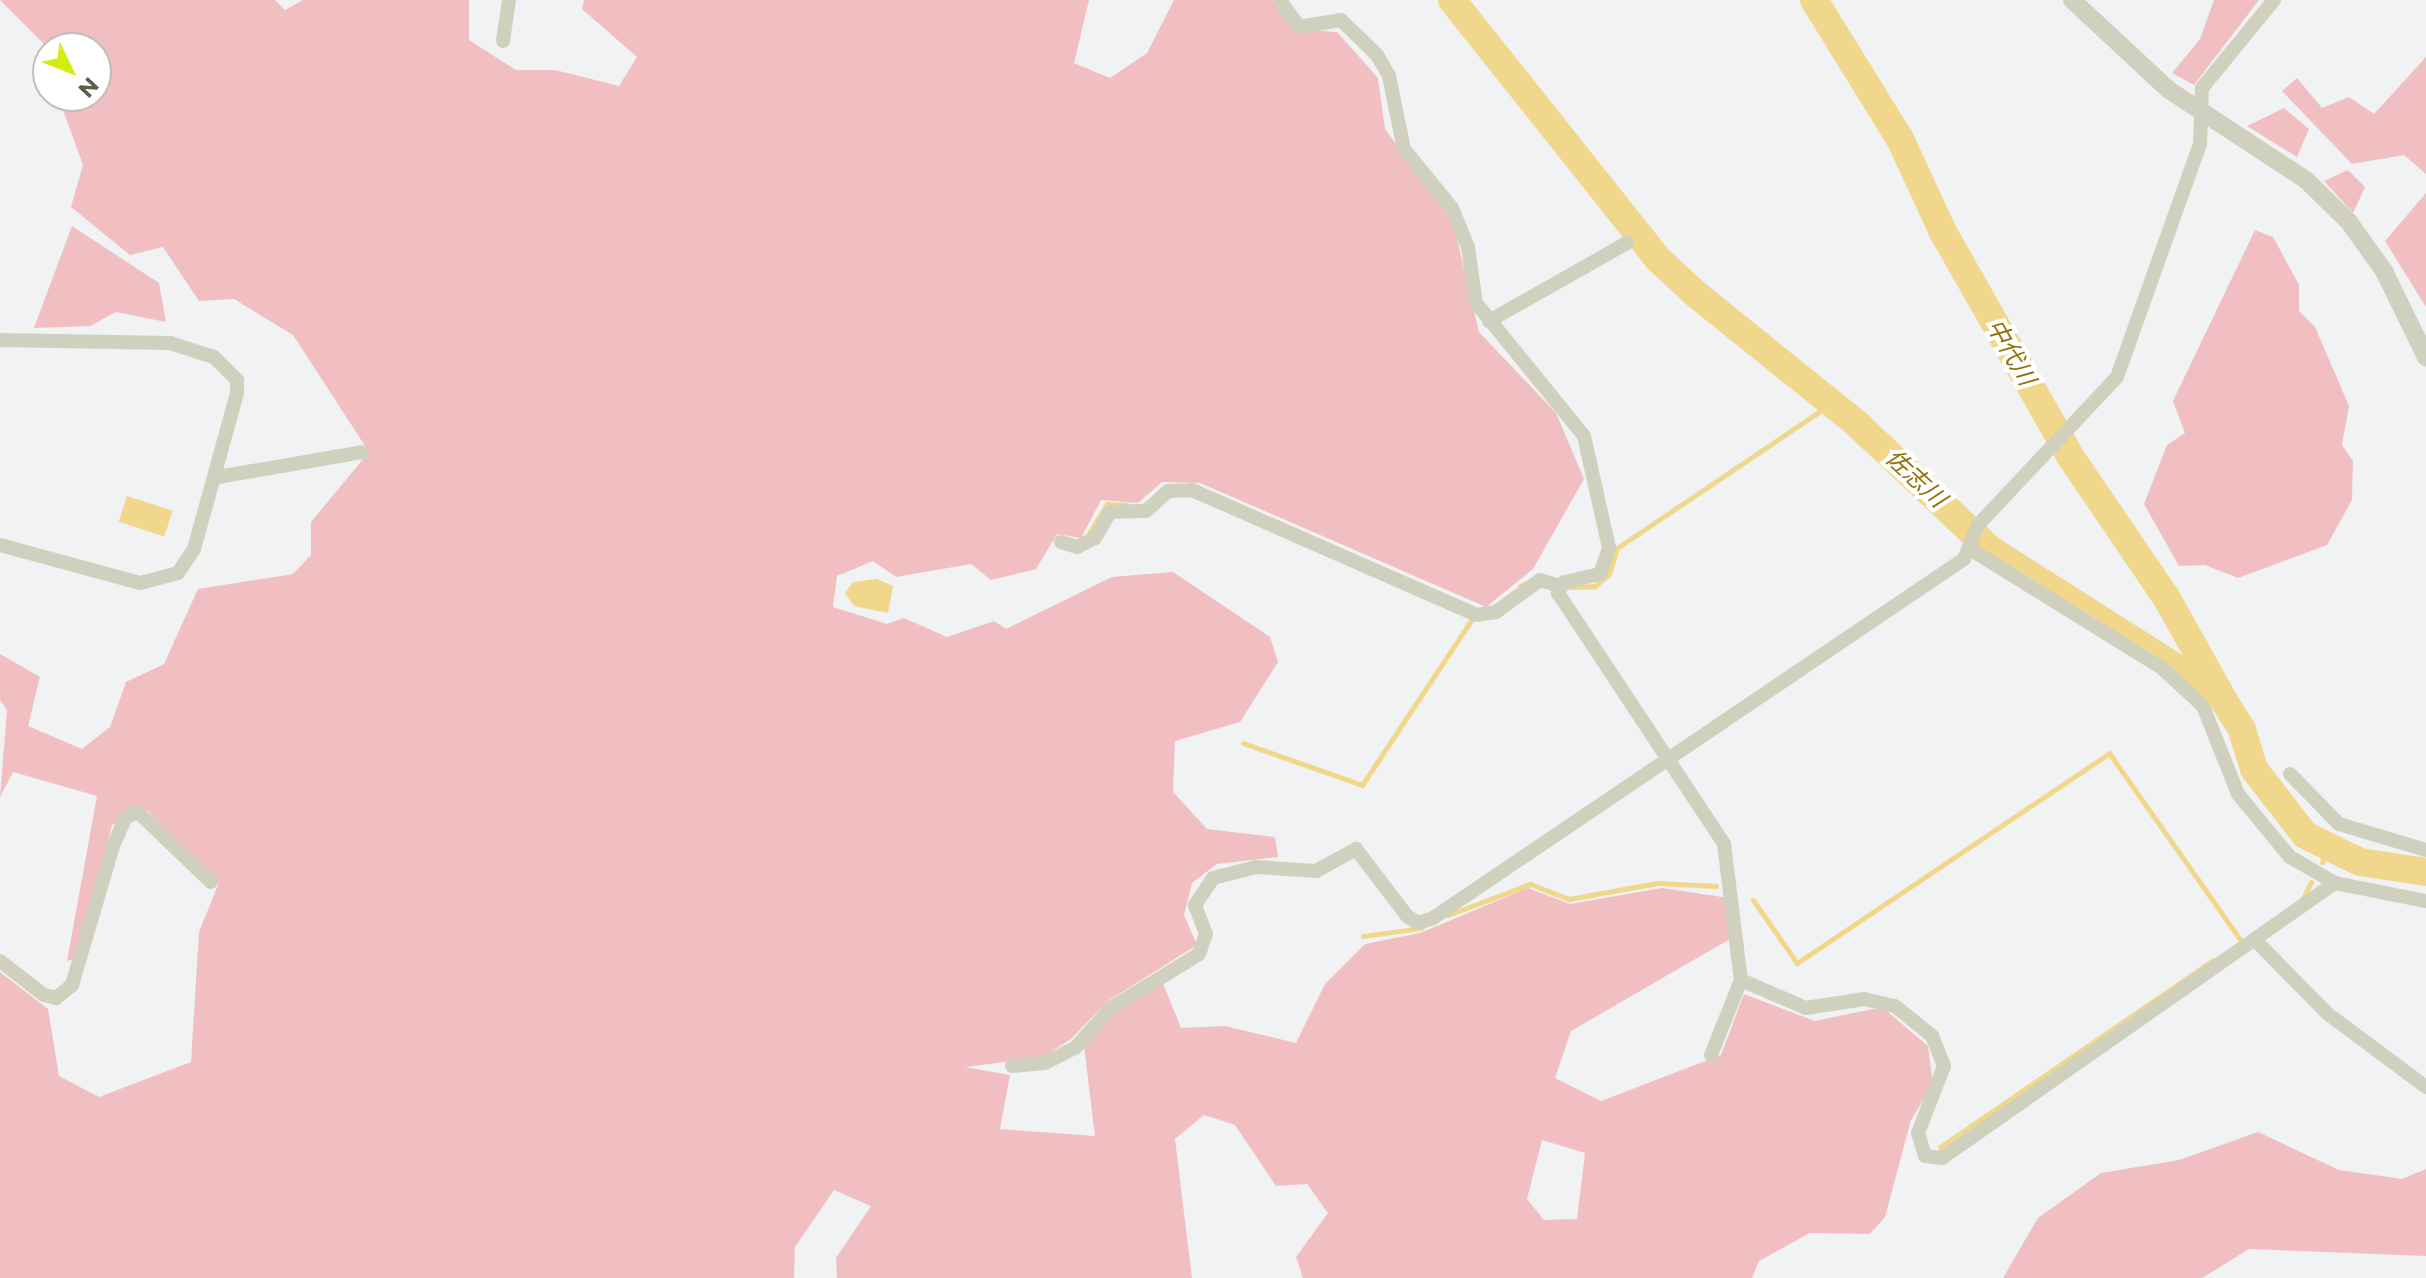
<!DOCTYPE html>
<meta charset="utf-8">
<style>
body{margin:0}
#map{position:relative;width:2426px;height:1278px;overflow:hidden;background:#f1f2f3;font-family:Montserrat,"Noto Sans JP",sans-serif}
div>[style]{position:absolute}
.green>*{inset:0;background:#f1bfc2}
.water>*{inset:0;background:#f0d78b;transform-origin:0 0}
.stream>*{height:5px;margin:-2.5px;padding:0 2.5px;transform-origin:2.5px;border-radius:2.5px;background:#f0d78b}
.river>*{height:28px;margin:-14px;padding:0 14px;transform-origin:14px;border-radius:14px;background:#f0d78b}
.minor>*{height:14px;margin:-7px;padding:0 7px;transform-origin:7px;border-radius:7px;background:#d0d0be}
.tertiary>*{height:18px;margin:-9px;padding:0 9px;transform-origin:9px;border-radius:9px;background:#d0d0be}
span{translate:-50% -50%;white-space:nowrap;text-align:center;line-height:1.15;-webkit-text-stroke:8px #fff;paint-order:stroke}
.water-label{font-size:24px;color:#937109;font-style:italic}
.north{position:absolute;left:32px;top:32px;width:80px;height:80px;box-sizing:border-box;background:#fff;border:2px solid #bfbfb6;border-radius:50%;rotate:133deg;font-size:22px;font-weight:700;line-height:32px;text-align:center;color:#5f5f48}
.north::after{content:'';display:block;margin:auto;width:28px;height:36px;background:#d5ec12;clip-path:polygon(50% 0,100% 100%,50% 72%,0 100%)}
</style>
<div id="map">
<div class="green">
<i style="clip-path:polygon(evenodd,0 0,275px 0,285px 10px,303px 0,469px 0,469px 40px,516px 70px,555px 70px,619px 86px,637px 57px,582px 9px,584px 0,1089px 0,1074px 63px,1110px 78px,1147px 53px,1174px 0,1272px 0,1292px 29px,1337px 32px,1378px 78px,1385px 129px,1453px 222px,1479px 332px,1556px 413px,1584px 479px,1533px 569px,1486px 607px,1200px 483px,1162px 482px,1138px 503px,1101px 500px,1081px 538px,1057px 534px,1036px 569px,991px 580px,971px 564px,896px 577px,873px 561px,837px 576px,833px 607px,887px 624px,904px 618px,947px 637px,994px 621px,1006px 629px,1112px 577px,1173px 572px,1270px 637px,1278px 662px,1240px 722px,1175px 741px,1173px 792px,1207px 829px,1275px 837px,1278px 857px,1217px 864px,1192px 883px,1184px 915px,1197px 945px,1108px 1001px,1071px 1039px,1043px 1057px,965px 1067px,1010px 1075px,1000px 1129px,1095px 1136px,1084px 1046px,1112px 1015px,1162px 981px,1181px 1028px,1225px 1026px,1296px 1043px,1325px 984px,1365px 944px,1420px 933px,1528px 888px,1570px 904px,1662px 888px,1729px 898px,1730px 939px,1571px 1031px,1555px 1078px,1601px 1101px,1721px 1055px,1744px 994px,1815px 1021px,1882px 1007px,1928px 1046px,1933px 1084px,1911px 1120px,1885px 1217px,1870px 1234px,1810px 1233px,1759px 1261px,1752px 1278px,1303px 1278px,1296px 1257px,1328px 1213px,1307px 1184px,1276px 1186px,1235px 1125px,1204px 1115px,1175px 1139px,1192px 1278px,837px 1278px,836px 1258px,871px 1206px,834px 1190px,795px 1247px,794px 1278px,0 1278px,0 972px,48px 1009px,59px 1076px,99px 1097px,191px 1062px,199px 932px,218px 885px,147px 810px,112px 825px,79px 958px,67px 961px,97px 796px,13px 772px,0 797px,7px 710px,0 700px,0 654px,40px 677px,28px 726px,82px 749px,110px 727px,126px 682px,164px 664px,198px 589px,293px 574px,311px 555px,311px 522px,369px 452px,293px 335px,234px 299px,199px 301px,163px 247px,130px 255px,71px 207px,83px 165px,58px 96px,96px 96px,96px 48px,48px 48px,0 0,1542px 1140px,1585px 1153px,1577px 1219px,1544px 1220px,1527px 1199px,1542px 1140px)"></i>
<i style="clip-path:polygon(2214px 0,2259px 0,2194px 85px,2172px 73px,2200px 39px)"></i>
<i style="clip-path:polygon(2426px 57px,2426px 174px,2404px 155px,2352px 164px,2282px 91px,2297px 78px,2322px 108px,2349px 97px,2374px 114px)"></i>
<i style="clip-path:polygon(2284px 108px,2309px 129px,2297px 157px,2247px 126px)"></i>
<i style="clip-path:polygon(2348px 170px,2365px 187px,2353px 213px,2324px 181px)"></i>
<i style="clip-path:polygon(2426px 193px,2426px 307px,2385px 241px)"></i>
<i style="clip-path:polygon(72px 226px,159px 283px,166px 322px,116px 312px,90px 326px,34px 328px)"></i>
<i style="clip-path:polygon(2255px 230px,2273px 237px,2299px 285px,2299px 311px,2315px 327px,2349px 406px,2342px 445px,2353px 461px,2352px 500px,2327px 545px,2238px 578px,2205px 565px,2179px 566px,2144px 504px,2167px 445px,2185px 433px,2173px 401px)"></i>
<i style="clip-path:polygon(2258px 1132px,2339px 1170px,2402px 1179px,2426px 1169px,2426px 1256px,2249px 1249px,2202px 1278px,2003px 1278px,2038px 1218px,2101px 1173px,2179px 1160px)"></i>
</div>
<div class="water">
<i style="left:127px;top:496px;width:48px;height:27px;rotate:18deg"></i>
<i style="clip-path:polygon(877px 579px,893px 586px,888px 613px,854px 606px,845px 593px,853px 582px)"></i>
</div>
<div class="stream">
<i style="left:1089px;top:533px;width:34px;rotate:-58deg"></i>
<i style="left:1107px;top:504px;width:20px;rotate:3deg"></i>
<i style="left:1520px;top:586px;width:20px;rotate:-24deg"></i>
<i style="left:1570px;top:587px;width:25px;rotate:-2deg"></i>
<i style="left:1595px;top:586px;width:18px;rotate:-41deg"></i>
<i style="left:1609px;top:574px;width:27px;rotate:-73deg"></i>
<i style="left:1617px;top:548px;width:256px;rotate:-34deg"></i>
<i style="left:1243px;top:743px;width:126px;rotate:19.4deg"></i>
<i style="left:1362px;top:785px;width:199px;rotate:-56.5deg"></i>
<i style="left:2322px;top:862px;width:14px;rotate:-69deg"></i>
<i style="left:1753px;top:900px;width:77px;rotate:55.1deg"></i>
<i style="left:1797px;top:963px;width:376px;rotate:-33.9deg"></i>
<i style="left:2109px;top:753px;width:230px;rotate:54.9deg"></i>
<i style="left:2302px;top:900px;width:20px;rotate:-63deg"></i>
<i style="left:1448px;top:915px;width:88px;rotate:-20.7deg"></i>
<i style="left:1530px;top:884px;width:42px;rotate:21deg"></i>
<i style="left:1569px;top:899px;width:90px;rotate:-10.2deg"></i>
<i style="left:1658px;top:883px;width:58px;rotate:3deg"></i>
<i style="left:1363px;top:936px;width:59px;rotate:-7.9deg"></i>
<i style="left:1940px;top:1147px;width:331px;rotate:-34.4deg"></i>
</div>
<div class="river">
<i style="left:1452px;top:0;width:331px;rotate:51.5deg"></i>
<i style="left:1658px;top:259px;width:53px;rotate:42.7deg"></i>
<i style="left:1697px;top:295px;width:204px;rotate:38.8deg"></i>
<i style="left:1856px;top:423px;width:185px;rotate:43.3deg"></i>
<i style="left:1991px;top:550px;width:272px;rotate:32.4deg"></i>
<i style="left:2221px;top:696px;width:40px;rotate:58deg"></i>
<i style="left:2242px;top:730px;width:41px;rotate:72.9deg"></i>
<i style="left:2254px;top:769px;width:83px;rotate:52.3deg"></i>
<i style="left:2305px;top:835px;width:61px;rotate:26.1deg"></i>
<i style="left:2360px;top:862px;width:67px;rotate:8.6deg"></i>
<i style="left:1814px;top:0;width:163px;rotate:58.3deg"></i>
<i style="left:1900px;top:139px;width:102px;rotate:65.2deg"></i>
<i style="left:1943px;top:232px;width:257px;rotate:60.4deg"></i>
<i style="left:2070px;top:456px;width:171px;rotate:55.8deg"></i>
<i style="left:2166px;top:597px;width:109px;rotate:60.8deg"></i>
</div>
<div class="minor">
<i style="left:1280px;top:0;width:33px;rotate:55deg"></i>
<i style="left:1299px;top:27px;width:43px;rotate:-9.5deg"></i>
<i style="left:1341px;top:20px;width:50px;rotate:44.2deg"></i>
<i style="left:1377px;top:55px;width:24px;rotate:60deg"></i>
<i style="left:1389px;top:76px;width:75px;rotate:78.4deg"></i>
<i style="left:1404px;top:149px;width:76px;rotate:50.9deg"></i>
<i style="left:1452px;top:208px;width:42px;rotate:67.7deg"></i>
<i style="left:1468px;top:247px;width:57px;rotate:81.9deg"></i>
<i style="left:1476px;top:303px;width:171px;rotate:50.9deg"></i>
<i style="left:1584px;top:436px;width:115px;rotate:77.4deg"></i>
<i style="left:1609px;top:548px;width:28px;rotate:109deg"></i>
<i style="left:1600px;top:574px;width:37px;rotate:167deg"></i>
<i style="left:1564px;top:582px;width:13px;rotate:119deg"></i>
<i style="left:1558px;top:593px;width:301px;rotate:56.5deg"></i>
<i style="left:1724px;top:844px;width:137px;rotate:82.9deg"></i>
<i style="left:1741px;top:980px;width:71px;rotate:23.3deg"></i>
<i style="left:1806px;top:1008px;width:59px;rotate:-8.8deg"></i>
<i style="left:1864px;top:999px;width:32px;rotate:13deg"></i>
<i style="left:1895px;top:1006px;width:48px;rotate:39deg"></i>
<i style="left:1932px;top:1036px;width:32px;rotate:68deg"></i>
<i style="left:1944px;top:1066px;width:72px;rotate:111.2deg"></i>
<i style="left:1918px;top:1133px;width:24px;rotate:73deg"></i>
<i style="left:1925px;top:1156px;width:17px;rotate:7deg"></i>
<i style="left:1942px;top:1158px;width:480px;rotate:-35deg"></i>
<i style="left:503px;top:41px;width:41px;rotate:-81.7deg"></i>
<i style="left:1489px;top:321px;width:159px;rotate:-29.5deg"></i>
<i style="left:0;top:340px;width:170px;rotate:1deg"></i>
<i style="left:170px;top:343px;width:46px;rotate:17.7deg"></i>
<i style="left:214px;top:357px;width:33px;rotate:45deg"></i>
<i style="left:237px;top:380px;width:13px;rotate:90deg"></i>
<i style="left:237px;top:393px;width:162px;rotate:105.4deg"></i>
<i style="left:194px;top:549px;width:29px;rotate:124deg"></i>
<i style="left:178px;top:573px;width:39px;rotate:165deg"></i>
<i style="left:140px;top:583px;width:145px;rotate:-164.8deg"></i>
<i style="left:218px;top:477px;width:146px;rotate:-9.8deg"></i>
<i style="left:1061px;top:542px;width:17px;rotate:17deg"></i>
<i style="left:1077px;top:547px;width:20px;rotate:-27deg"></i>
<i style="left:1095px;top:538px;width:30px;rotate:-60deg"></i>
<i style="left:1110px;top:512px;width:36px;rotate:-2deg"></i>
<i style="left:1146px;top:511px;width:30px;rotate:-42deg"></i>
<i style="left:1168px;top:491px;width:24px;rotate:-2deg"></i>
<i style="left:1192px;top:490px;width:311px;rotate:23.7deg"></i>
<i style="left:1477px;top:615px;width:19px;rotate:-9deg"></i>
<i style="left:1496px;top:612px;width:54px;rotate:-36deg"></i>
<i style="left:1540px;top:580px;width:21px;rotate:17deg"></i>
<i style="left:1970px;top:549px;width:226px;rotate:31.8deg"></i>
<i style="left:2162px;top:668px;width:56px;rotate:42.8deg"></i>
<i style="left:2203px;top:706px;width:95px;rotate:68.3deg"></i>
<i style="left:2238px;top:794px;width:82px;rotate:50.5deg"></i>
<i style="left:2290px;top:857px;width:52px;rotate:30deg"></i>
<i style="left:2335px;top:883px;width:93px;rotate:11.2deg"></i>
<i style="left:2290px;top:774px;width:70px;rotate:45.6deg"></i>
<i style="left:2339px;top:824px;width:91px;rotate:16.6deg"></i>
<i style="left:2257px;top:942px;width:101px;rotate:45.4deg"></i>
<i style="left:2328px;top:1014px;width:122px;rotate:36.7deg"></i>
<i style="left:0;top:961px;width:56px;rotate:37.7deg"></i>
<i style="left:44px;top:995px;width:12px;rotate:14deg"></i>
<i style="left:56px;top:998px;width:21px;rotate:-39deg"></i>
<i style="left:72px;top:985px;width:145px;rotate:-73.6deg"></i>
<i style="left:113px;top:846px;width:32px;rotate:-66deg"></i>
<i style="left:126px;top:817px;width:13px;rotate:-23deg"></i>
<i style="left:138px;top:812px;width:101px;rotate:43.8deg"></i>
<i style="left:1711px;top:1055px;width:81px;rotate:-68.2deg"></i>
<i style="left:1012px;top:1066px;width:33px;rotate:-5deg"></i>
<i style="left:1045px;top:1063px;width:34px;rotate:-27deg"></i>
<i style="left:1075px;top:1048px;width:54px;rotate:-48deg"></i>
<i style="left:1111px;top:1008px;width:103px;rotate:-31.5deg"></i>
<i style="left:1199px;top:954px;width:21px;rotate:-71deg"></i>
<i style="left:1206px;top:934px;width:31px;rotate:-111deg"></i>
<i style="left:1195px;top:905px;width:32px;rotate:-56deg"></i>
<i style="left:1213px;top:878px;width:44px;rotate:-14.3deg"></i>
<i style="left:1256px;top:867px;width:60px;rotate:3.8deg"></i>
<i style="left:1316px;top:871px;width:46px;rotate:-28.8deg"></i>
<i style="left:1356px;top:849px;width:84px;rotate:52.7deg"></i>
<i style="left:1407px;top:916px;width:13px;rotate:32deg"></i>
<i style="left:1418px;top:923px;width:16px;rotate:-18deg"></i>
<i style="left:1433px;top:918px;width:641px;rotate:-34.06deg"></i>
<i style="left:1964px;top:559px;width:37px;rotate:-68deg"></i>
<i style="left:1978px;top:525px;width:203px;rotate:-46.8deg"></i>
<i style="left:2117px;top:377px;width:247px;rotate:-70.4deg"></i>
<i style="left:2200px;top:144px;width:56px;rotate:-88deg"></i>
<i style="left:2202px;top:88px;width:114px;rotate:-50.7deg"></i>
</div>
<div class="tertiary">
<i style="left:2072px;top:0;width:132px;rotate:42.9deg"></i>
<i style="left:2169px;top:90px;width:164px;rotate:33.3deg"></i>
<i style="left:2306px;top:180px;width:60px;rotate:44.3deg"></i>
<i style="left:2349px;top:222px;width:60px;rotate:54.5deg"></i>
<i style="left:2384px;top:271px;width:96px;rotate:64deg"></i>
</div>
<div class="water-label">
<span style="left:2011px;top:352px;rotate:60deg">中代川</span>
<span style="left:1916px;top:478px;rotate:43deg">佐志川</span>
</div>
<div class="north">N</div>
</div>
